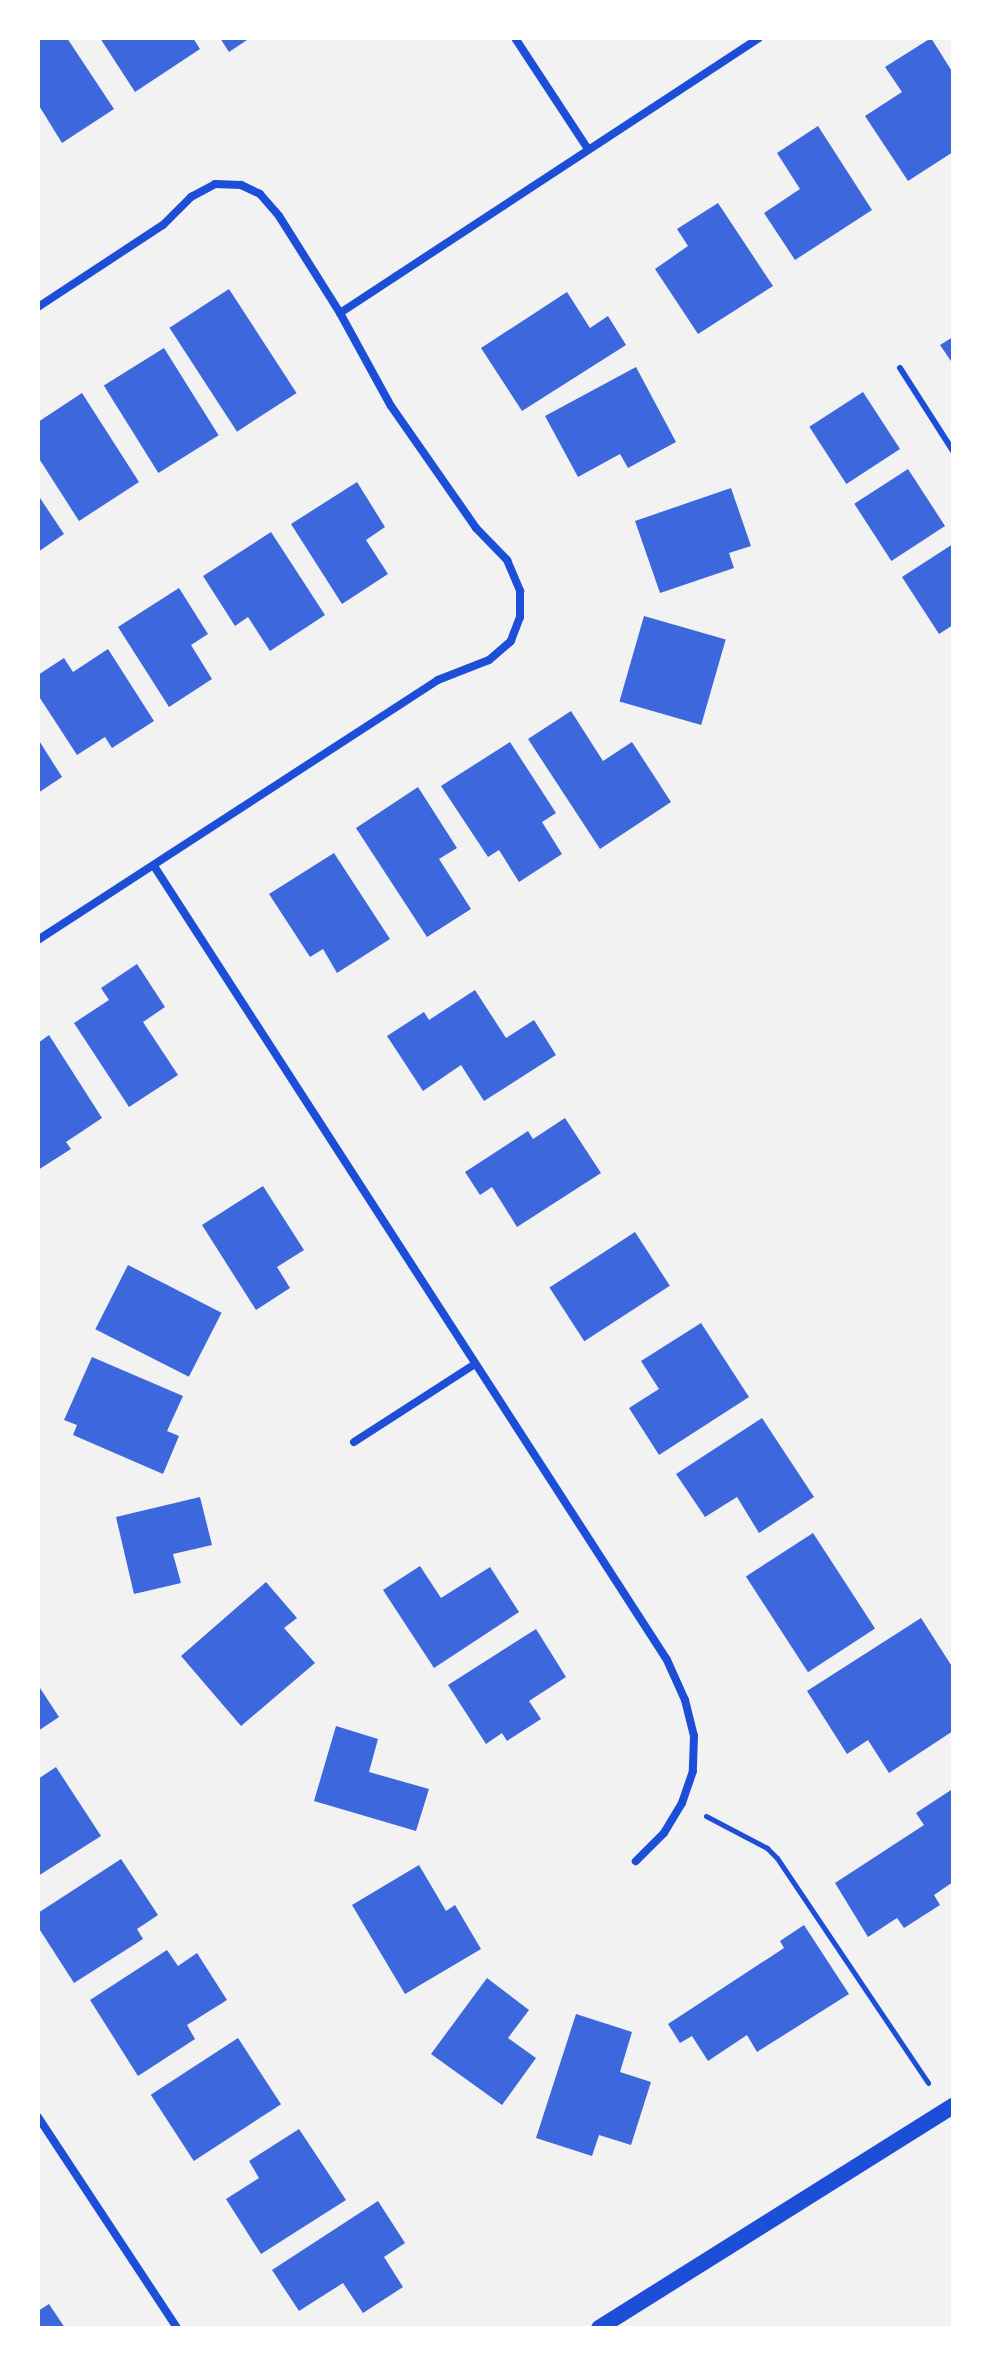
<!DOCTYPE html>
<style>
body{margin:0}
#map{position:relative;width:991px;height:2366px;overflow:hidden;background:#f2f2f2;font-family:"Work Sans",sans-serif}
div>[style]{position:absolute}
.building>*{inset:0;background:#3d67dc;transform-origin:0 0}
.path>*{height:5px;margin:-2.5px;padding:0 2.5px;transform-origin:2.5px;border-radius:2.5px;background:#1d4ed8}
.service>*{height:6px;margin:-3px;padding:0 3px;transform-origin:3px;border-radius:3px;background:#1d4ed8}
.minor>*{height:8px;margin:-4px;padding:0 4px;transform-origin:4px;border-radius:4px;background:#1d4ed8}
.secondary>*{height:16px;margin:-8px;padding:0 8px;transform-origin:8px;border-radius:8px;background:#1d4ed8}
span{translate:-50% -50%;white-space:nowrap;text-align:center;line-height:1.15;-webkit-text-stroke:6px #fff;paint-order:stroke}
.frame{position:absolute;inset:0;border:40px solid #fff;pointer-events:none}
</style>
<div id="map">
<div class="building">
<i style="clip-path:polygon(38px 38px,67px 38px,114px 109px,62px 143px,38px 104px)"></i>
<i style="clip-path:polygon(100px 38px,193px 38px,200px 49px,135px 92px)"></i>
<i style="clip-path:polygon(220px 38px,250px 38px,229px 52px)"></i>
<i style="clip-path:polygon(931px 38px,953px 73px,953px 152px,908px 181px,865px 116px,902px 92px,885px 67px)"></i>
<i style="clip-path:polygon(818px 126px,872px 210px,795px 260px,764px 213px,800px 189px,777px 153px)"></i>
<i style="clip-path:polygon(718px 203px,773px 286px,698px 334px,655px 269px,688px 246px,677px 229px)"></i>
<i style="left:229px;top:289px;width:124px;height:71px;rotate:57deg"></i>
<i style="clip-path:polygon(567px 292px,590px 328px,608px 316px,626px 345px,522px 411px,481px 348px)"></i>
<i style="clip-path:polygon(953px 337px,953px 364px,940px 345px)"></i>
<i style="left:164px;top:348px;width:103px;height:71px;rotate:58deg"></i>
<i style="clip-path:polygon(636px 367px,676px 442px,628px 468px,620px 454px,578px 477px,545px 416px)"></i>
<i style="left:863px;top:392px;width:68px;height:64px;rotate:57deg"></i>
<i style="clip-path:polygon(82px 393px,139px 482px,79px 521px,38px 457px,38px 422px)"></i>
<i style="left:908px;top:469px;width:68px;height:64px;rotate:57deg"></i>
<i style="clip-path:polygon(357px 482px,385px 527px,366px 540px,388px 574px,342px 604px,291px 524px)"></i>
<i style="clip-path:polygon(731px 488px,751px 546px,729px 553px,734px 568px,660px 593px,635px 521px)"></i>
<i style="clip-path:polygon(38px 495px,64px 534px,38px 552px)"></i>
<i style="clip-path:polygon(271px 532px,325px 615px,270px 651px,248px 617px,235px 626px,203px 576px)"></i>
<i style="clip-path:polygon(953px 544px,953px 625px,939px 634px,902px 577px)"></i>
<i style="clip-path:polygon(179px 588px,208px 634px,191px 645px,212px 679px,169px 707px,118px 627px)"></i>
<i style="left:644px;top:616px;width:85px;height:89px;rotate:16deg"></i>
<i style="clip-path:polygon(108px 649px,154px 721px,112px 748px,105px 737px,77px 755px,38px 695px,38px 675px,64px 658px,73px 672px)"></i>
<i style="clip-path:polygon(571px 711px,603px 761px,632px 742px,671px 802px,600px 849px,528px 739px)"></i>
<i style="clip-path:polygon(38px 739px,62px 777px,38px 793px)"></i>
<i style="clip-path:polygon(510px 742px,556px 813px,542px 822px,562px 854px,519px 882px,499px 850px,488px 857px,441px 786px)"></i>
<i style="clip-path:polygon(418px 787px,457px 848px,439px 859px,471px 909px,427px 937px,356px 828px)"></i>
<i style="clip-path:polygon(334px 853px,390px 939px,337px 973px,323px 949px,310px 957px,269px 894px)"></i>
<i style="clip-path:polygon(137px 964px,165px 1007px,143px 1022px,178px 1075px,129px 1107px,74px 1023px,109px 1000px,101px 988px)"></i>
<i style="clip-path:polygon(475px 990px,506px 1038px,534px 1020px,556px 1055px,484px 1101px,461px 1065px,423px 1091px,387px 1036px,424px 1012px,429px 1020px)"></i>
<i style="clip-path:polygon(49px 1035px,102px 1118px,66px 1142px,71px 1149px,38px 1170px,38px 1043px)"></i>
<i style="clip-path:polygon(565px 1118px,601px 1173px,517px 1227px,492px 1187px,480px 1195px,465px 1172px,528px 1131px,533px 1139px)"></i>
<i style="clip-path:polygon(263px 1186px,304px 1250px,277px 1267px,290px 1288px,256px 1310px,202px 1225px)"></i>
<i style="left:635px;top:1232px;width:64px;height:102px;rotate:57deg"></i>
<i style="left:128px;top:1265px;width:105px;height:72px;rotate:27deg"></i>
<i style="clip-path:polygon(701px 1323px,749px 1397px,659px 1455px,629px 1408px,659px 1389px,641px 1361px)"></i>
<i style="clip-path:polygon(92px 1357px,183px 1396px,167px 1431px,179px 1436px,163px 1474px,73px 1435px,77px 1425px,64px 1420px)"></i>
<i style="clip-path:polygon(762px 1418px,814px 1497px,759px 1533px,737px 1497px,705px 1517px,676px 1474px)"></i>
<i style="clip-path:polygon(200px 1497px,212px 1545px,173px 1554px,181px 1583px,134px 1594px,116px 1517px)"></i>
<i style="left:813px;top:1533px;width:114px;height:80px;rotate:57deg"></i>
<i style="clip-path:polygon(420px 1566px,441px 1598px,490px 1567px,519px 1612px,434px 1668px,383px 1590px)"></i>
<i style="clip-path:polygon(266px 1582px,297px 1618px,284px 1628px,315px 1663px,241px 1726px,181px 1656px)"></i>
<i style="clip-path:polygon(921px 1618px,953px 1668px,953px 1731px,889px 1773px,868px 1740px,847px 1754px,807px 1691px)"></i>
<i style="clip-path:polygon(536px 1629px,566px 1677px,529px 1701px,541px 1719px,507px 1741px,502px 1733px,486px 1744px,448px 1685px)"></i>
<i style="clip-path:polygon(38px 1685px,59px 1717px,38px 1731px)"></i>
<i style="clip-path:polygon(336px 1726px,378px 1739px,369px 1772px,429px 1789px,416px 1831px,314px 1801px)"></i>
<i style="clip-path:polygon(56px 1767px,101px 1836px,38px 1876px,38px 1779px)"></i>
<i style="clip-path:polygon(951px 1790px,953px 1882px,934px 1895px,940px 1905px,904px 1928px,897px 1918px,868px 1937px,835px 1883px,924px 1825px,916px 1813px)"></i>
<i style="clip-path:polygon(121px 1859px,158px 1915px,137px 1929px,143px 1939px,74px 1983px,38px 1927px,38px 1913px)"></i>
<i style="clip-path:polygon(419px 1865px,446px 1911px,455px 1905px,481px 1949px,405px 1994px,352px 1905px)"></i>
<i style="clip-path:polygon(804px 1925px,849px 1994px,757px 2052px,747px 2035px,708px 2061px,692px 2036px,680px 2043px,668px 2024px,784px 1948px,780px 1941px)"></i>
<i style="clip-path:polygon(167px 1950px,178px 1966px,197px 1953px,227px 2000px,187px 2025px,195px 2039px,138px 2076px,90px 2000px)"></i>
<i style="clip-path:polygon(487px 1978px,529px 2010px,508px 2038px,536px 2058px,502px 2105px,431px 2054px)"></i>
<i style="clip-path:polygon(576px 2014px,632px 2032px,620px 2072px,651px 2082px,631px 2145px,599px 2135px,592px 2156px,536px 2138px)"></i>
<i style="left:238px;top:2038px;width:79px;height:104px;rotate:57deg"></i>
<i style="clip-path:polygon(299px 2129px,346px 2200px,261px 2254px,226px 2199px,259px 2178px,249px 2161px)"></i>
<i style="clip-path:polygon(378px 2201px,405px 2243px,384px 2257px,403px 2287px,363px 2313px,343px 2283px,299px 2311px,272px 2270px)"></i>
<i style="clip-path:polygon(49px 2304px,65px 2328px,38px 2328px,38px 2311px)"></i>
</div>
<div class="path">
<i style="left:706px;top:1816px;width:69px;rotate:27.7deg"></i>
<i style="left:767px;top:1848px;width:14px;rotate:45deg"></i>
<i style="left:777px;top:1858px;width:271px;rotate:56.1deg"></i>
</div>
<div class="service">
<i style="left:900px;top:368px;width:98px;rotate:57.4deg"></i>
</div>
<div class="minor">
<i style="left:515px;top:38px;width:133px;rotate:56.7deg"></i>
<i style="left:38px;top:307px;width:149px;rotate:-33.3deg"></i>
<i style="left:163px;top:225px;width:40px;rotate:-45deg"></i>
<i style="left:191px;top:197px;width:27px;rotate:-28deg"></i>
<i style="left:215px;top:184px;width:26px;rotate:2deg"></i>
<i style="left:241px;top:185px;width:21px;rotate:25deg"></i>
<i style="left:260px;top:194px;width:29px;rotate:49deg"></i>
<i style="left:279px;top:216px;width:115px;rotate:57.8deg"></i>
<i style="left:340px;top:313px;width:106px;rotate:61.3deg"></i>
<i style="left:391px;top:406px;width:149px;rotate:55.1deg"></i>
<i style="left:476px;top:528px;width:45px;rotate:45.9deg"></i>
<i style="left:507px;top:560px;width:34px;rotate:67deg"></i>
<i style="left:520px;top:591px;width:26px;rotate:90deg"></i>
<i style="left:520px;top:617px;width:26px;rotate:111deg"></i>
<i style="left:511px;top:641px;width:29px;rotate:139deg"></i>
<i style="left:489px;top:660px;width:55px;rotate:158.6deg"></i>
<i style="left:438px;top:680px;width:477px;rotate:147deg"></i>
<i style="left:340px;top:313px;width:501px;rotate:-33.28deg"></i>
<i style="left:154px;top:866px;width:945px;rotate:57.13deg"></i>
<i style="left:667px;top:1660px;width:44px;rotate:65.8deg"></i>
<i style="left:685px;top:1700px;width:37px;rotate:76deg"></i>
<i style="left:694px;top:1736px;width:35px;rotate:92deg"></i>
<i style="left:693px;top:1771px;width:34px;rotate:109deg"></i>
<i style="left:682px;top:1803px;width:35px;rotate:121deg"></i>
<i style="left:664px;top:1833px;width:40px;rotate:135deg"></i>
<i style="left:354px;top:1442px;width:144px;rotate:-32.8deg"></i>
<i style="left:38px;top:2117px;width:253px;rotate:56.6deg"></i>
</div>
<div class="secondary">
<i style="left:599px;top:2328px;width:418px;rotate:-32.1deg"></i>
</div>
<div class="frame"></div>
</div>
